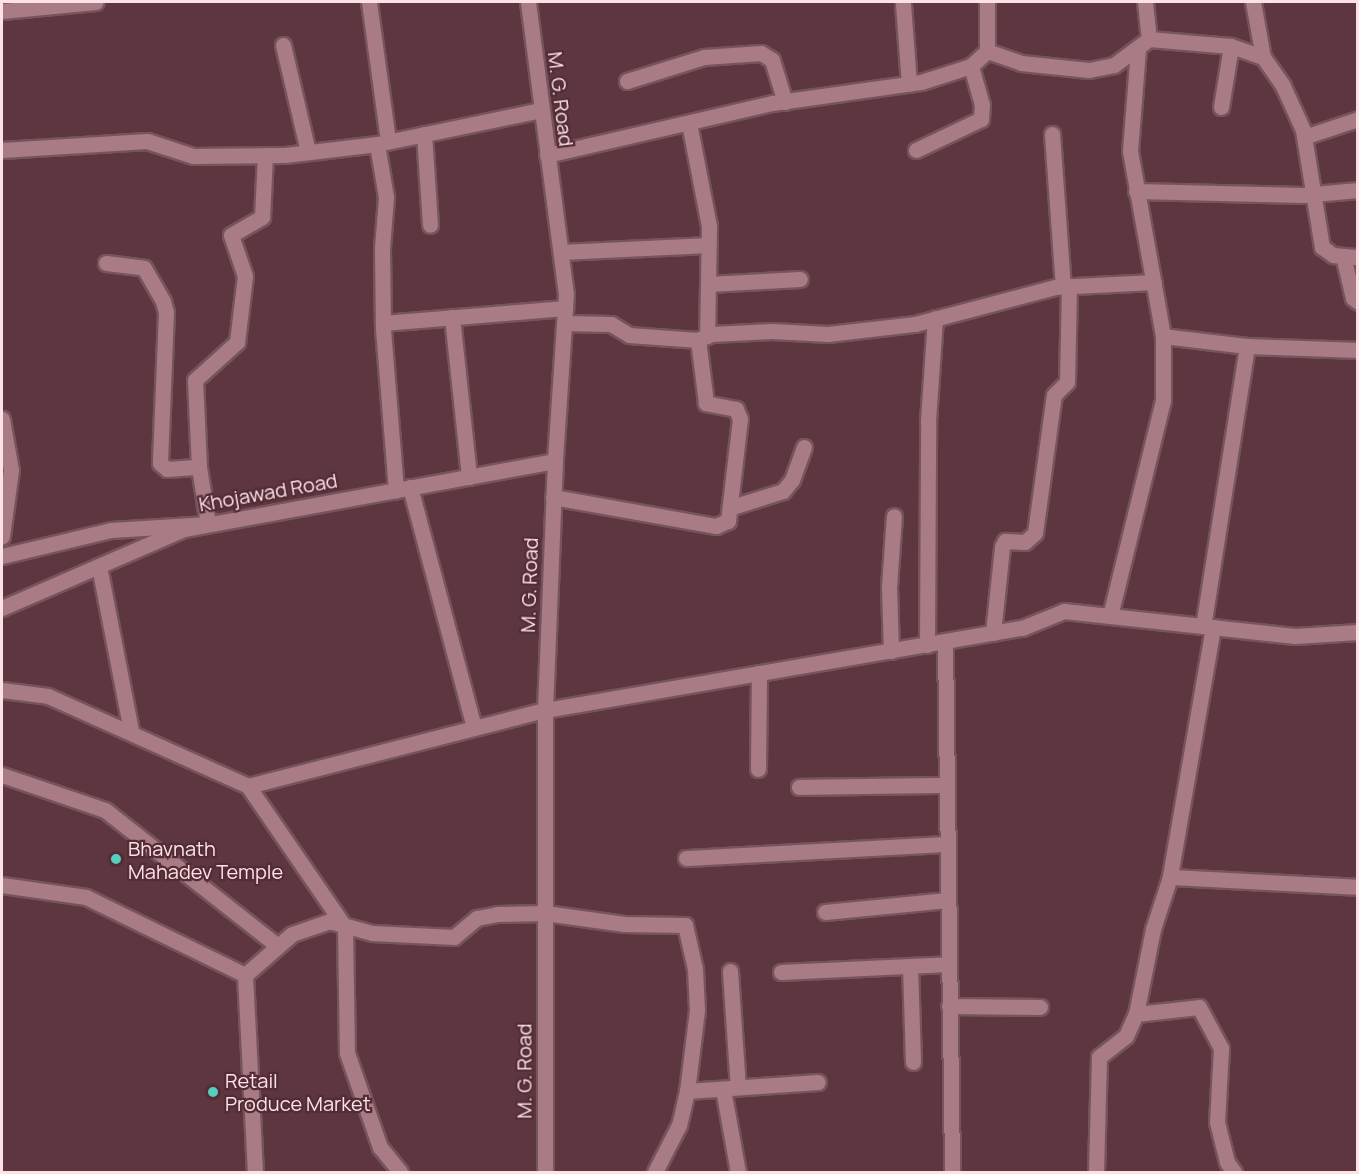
<!DOCTYPE html>
<style>
body{margin:0}
#map{position:relative;width:1359px;height:1174px;overflow:hidden;background:#5e3640;font-family:Manrope,sans-serif}
div>[style]{position:absolute}
.roads{filter:drop-shadow(2px 0 #76545d) drop-shadow(-2px 0 #76545d) drop-shadow(0 2px #76545d) drop-shadow(0 -2px #76545d)}
.minor>*{height:15px;margin:-7.5px;padding:0 7.5px;transform-origin:7.5px;border-radius:7.5px;background:#a97b85}
.tertiary>*{height:15px;margin:-7.5px;padding:0 7.5px;transform-origin:7.5px;border-radius:7.5px;background:#a97b85}
.secondary>*{height:15px;margin:-7.5px;padding:0 7.5px;transform-origin:7.5px;border-radius:7.5px;background:#a97b85}
.dots>*{width:16px;height:16px;translate:-50% -50%;box-sizing:border-box;border:3px solid #532c36;border-radius:50%}
span{translate:-50% -50%;white-space:nowrap;text-align:center;line-height:1.15;-webkit-text-stroke:4.5px #532c36;paint-order:stroke}
.street-label{font-size:20px;color:#fce2e7}
.poi-label{font-size:20px;color:#fce2e7}
.left{translate:0 -50%;text-align:left}
.frame{position:absolute;inset:0;border:3px solid #fce2e7;pointer-events:none}
</style>
<div id="map">
<div class="roads">
<div class="minor">
<i style="left:369px;top:2px;width:140px;rotate:82.2deg"></i>
<i style="left:1145px;top:2px;width:37px;rotate:84deg"></i>
<i style="left:1253px;top:2px;width:56px;rotate:79.7deg"></i>
<i style="left:903px;top:4px;width:80px;rotate:85.7deg"></i>
<i style="left:2px;top:11px;width:94px;rotate:-5.5deg"></i>
<i style="left:283px;top:45px;width:110px;rotate:76.8deg"></i>
<i style="left:987px;top:51px;width:36px;rotate:19deg"></i>
<i style="left:1021px;top:63px;width:68px;rotate:5.9deg"></i>
<i style="left:1089px;top:70px;width:25px;rotate:-11deg"></i>
<i style="left:1114px;top:65px;width:44px;rotate:-36.6deg"></i>
<i style="left:1149px;top:39px;width:82px;rotate:4.9deg"></i>
<i style="left:1231px;top:46px;width:34px;rotate:19deg"></i>
<i style="left:1263px;top:57px;width:35px;rotate:55deg"></i>
<i style="left:1283px;top:86px;width:48px;rotate:65.6deg"></i>
<i style="left:1303px;top:130px;width:119px;rotate:80.8deg"></i>
<i style="left:1322px;top:247px;width:14px;rotate:36deg"></i>
<i style="left:1333px;top:255px;width:25px;rotate:5deg"></i>
<i style="left:627px;top:81px;width:81px;rotate:-17.3deg"></i>
<i style="left:704px;top:57px;width:57px;rotate:-4deg"></i>
<i style="left:761px;top:53px;width:13px;rotate:32deg"></i>
<i style="left:772px;top:60px;width:44px;rotate:72.8deg"></i>
<i style="left:1221px;top:107px;width:62px;rotate:-80.7deg"></i>
<i style="left:689px;top:123px;width:105px;rotate:79deg"></i>
<i style="left:709px;top:226px;width:110px;rotate:91deg"></i>
<i style="left:424px;top:134px;width:91px;rotate:86.2deg"></i>
<i style="left:1052px;top:134px;width:152px;rotate:85.9deg"></i>
<i style="left:1304px;top:137px;width:57px;rotate:-18.4deg"></i>
<i style="left:377px;top:144px;width:54px;rotate:80.4deg"></i>
<i style="left:386px;top:197px;width:51px;rotate:94.5deg"></i>
<i style="left:382px;top:248px;width:81px;rotate:89.3deg"></i>
<i style="left:383px;top:329px;width:162px;rotate:85.4deg"></i>
<i style="left:2px;top:150px;width:145px;rotate:-3.6deg"></i>
<i style="left:147px;top:141px;width:48px;rotate:18.1deg"></i>
<i style="left:193px;top:156px;width:92px;rotate:-0.6deg"></i>
<i style="left:285px;top:155px;width:93px;rotate:-6.8deg"></i>
<i style="left:377px;top:144px;width:167px;rotate:-11.7deg"></i>
<i style="left:916px;top:150px;width:72px;rotate:-25.5deg"></i>
<i style="left:981px;top:119px;width:14px;rotate:-86deg"></i>
<i style="left:982px;top:105px;width:41px;rotate:-105.8deg"></i>
<i style="left:547px;top:155px;width:231px;rotate:-13deg"></i>
<i style="left:772px;top:103px;width:150px;rotate:-8deg"></i>
<i style="left:921px;top:82px;width:52px;rotate:-17.7deg"></i>
<i style="left:971px;top:66px;width:22px;rotate:-43deg"></i>
<i style="left:987px;top:51px;width:49px;rotate:-90deg"></i>
<i style="left:1136px;top:191px;width:167px;rotate:1.4deg"></i>
<i style="left:1303px;top:195px;width:55px;rotate:-5.2deg"></i>
<i style="left:561px;top:252px;width:148px;rotate:-2.7deg"></i>
<i style="left:1343px;top:256px;width:43px;rotate:76.6deg"></i>
<i style="left:1353px;top:298px;width:6px;rotate:39deg"></i>
<i style="left:106px;top:263px;width:38px;rotate:7deg"></i>
<i style="left:144px;top:268px;width:38px;rotate:60deg"></i>
<i style="left:163px;top:301px;width:11px;rotate:75deg"></i>
<i style="left:166px;top:312px;width:151px;rotate:92.3deg"></i>
<i style="left:160px;top:463px;width:9px;rotate:41deg"></i>
<i style="left:167px;top:469px;width:32px;rotate:-4deg"></i>
<i style="left:708px;top:284px;width:92px;rotate:-3.1deg"></i>
<i style="left:452px;top:317px;width:161px;rotate:83.9deg"></i>
<i style="left:383px;top:323px;width:183px;rotate:-4.7deg"></i>
<i style="left:564px;top:323px;width:47px;rotate:1.2deg"></i>
<i style="left:611px;top:324px;width:21px;rotate:31deg"></i>
<i style="left:629px;top:335px;width:69px;rotate:4.1deg"></i>
<i style="left:698px;top:340px;width:14px;rotate:-25deg"></i>
<i style="left:711px;top:334px;width:61px;rotate:-2.8deg"></i>
<i style="left:772px;top:331px;width:56px;rotate:3.1deg"></i>
<i style="left:828px;top:334px;width:88px;rotate:-6.6deg"></i>
<i style="left:915px;top:324px;width:145px;rotate:-14.8deg"></i>
<i style="left:1055px;top:287px;width:99px;rotate:-2.9deg"></i>
<i style="left:1163px;top:336px;width:85px;rotate:6.8deg"></i>
<i style="left:1247px;top:346px;width:283px;rotate:98.9deg"></i>
<i style="left:1247px;top:346px;width:111px;rotate:2.1deg"></i>
<i style="left:2px;top:419px;width:52px;rotate:80deg"></i>
<i style="left:11px;top:470px;width:67px;rotate:97.8deg"></i>
<i style="left:410px;top:487px;width:249px;rotate:75.1deg"></i>
<i style="left:553px;top:497px;width:166px;rotate:10.1deg"></i>
<i style="left:716px;top:526px;width:13px;rotate:-23deg"></i>
<i style="left:728px;top:521px;width:103px;rotate:-83.3deg"></i>
<i style="left:740px;top:419px;width:11px;rotate:-112deg"></i>
<i style="left:736px;top:409px;width:31px;rotate:-169deg"></i>
<i style="left:706px;top:403px;width:64px;rotate:-97.2deg"></i>
<i style="left:732px;top:507px;width:53px;rotate:-17.4deg"></i>
<i style="left:783px;top:491px;width:14px;rotate:-51deg"></i>
<i style="left:792px;top:480px;width:35px;rotate:-70deg"></i>
<i style="left:2px;top:556px;width:112px;rotate:-13.4deg"></i>
<i style="left:111px;top:530px;width:97px;rotate:-3.5deg"></i>
<i style="left:208px;top:524px;width:58px;rotate:-99deg"></i>
<i style="left:199px;top:467px;width:87px;rotate:-92.6deg"></i>
<i style="left:195px;top:380px;width:57px;rotate:-42.1deg"></i>
<i style="left:237px;top:342px;width:66px;rotate:-83.1deg"></i>
<i style="left:245px;top:276px;width:43px;rotate:-108.9deg"></i>
<i style="left:231px;top:235px;width:36px;rotate:-30deg"></i>
<i style="left:262px;top:217px;width:62px;rotate:-87.2deg"></i>
<i style="left:99px;top:566px;width:168px;rotate:79deg"></i>
<i style="left:1110px;top:616px;width:222px;rotate:-76.2deg"></i>
<i style="left:1163px;top:400px;width:64px;rotate:-90deg"></i>
<i style="left:1163px;top:336px;width:188px;rotate:-100.1deg"></i>
<i style="left:1130px;top:151px;width:101px;rotate:-85.5deg"></i>
<i style="left:1213px;top:627px;width:254px;rotate:99.8deg"></i>
<i style="left:1170px;top:877px;width:188px;rotate:3deg"></i>
<i style="left:993px;top:633px;width:86px;rotate:-84deg"></i>
<i style="left:1002px;top:547px;width:7px;rotate:-63deg"></i>
<i style="left:1005px;top:541px;width:20px;rotate:3deg"></i>
<i style="left:1025px;top:542px;width:13px;rotate:-42deg"></i>
<i style="left:1035px;top:533px;width:139px;rotate:-82.2deg"></i>
<i style="left:1054px;top:395px;width:18px;rotate:-45deg"></i>
<i style="left:1067px;top:382px;width:96px;rotate:-88.8deg"></i>
<i style="left:945px;top:641px;width:531px;rotate:89.24deg"></i>
<i style="left:927px;top:645px;width:224px;rotate:-89.7deg"></i>
<i style="left:928px;top:421px;width:103px;rotate:-86.1deg"></i>
<i style="left:891px;top:651px;width:64px;rotate:-91.8deg"></i>
<i style="left:889px;top:587px;width:71px;rotate:-86deg"></i>
<i style="left:2px;top:690px;width:46px;rotate:7.4deg"></i>
<i style="left:48px;top:696px;width:219px;rotate:24.2deg"></i>
<i style="left:248px;top:786px;width:307px;rotate:-14.4deg"></i>
<i style="left:758px;top:769px;width:96px;rotate:-89.4deg"></i>
<i style="left:2px;top:775px;width:109px;rotate:18.8deg"></i>
<i style="left:105px;top:810px;width:220px;rotate:38.2deg"></i>
<i style="left:248px;top:786px;width:171px;rotate:55.5deg"></i>
<i style="left:345px;top:927px;width:126px;rotate:89.1deg"></i>
<i style="left:347px;top:1053px;width:100px;rotate:70.7deg"></i>
<i style="left:380px;top:1147px;width:32px;rotate:51deg"></i>
<i style="left:799px;top:787px;width:147px;rotate:-0.8deg"></i>
<i style="left:686px;top:858px;width:261px;rotate:-3.1deg"></i>
<i style="left:2px;top:885px;width:85px;rotate:8.1deg"></i>
<i style="left:86px;top:897px;width:177px;rotate:26.1deg"></i>
<i style="left:245px;top:975px;width:197px;rotate:87.1deg"></i>
<i style="left:825px;top:912px;width:123px;rotate:-5.6deg"></i>
<i style="left:910px;top:966px;width:96px;rotate:88.2deg"></i>
<i style="left:730px;top:971px;width:116px;rotate:86.1deg"></i>
<i style="left:781px;top:972px;width:167px;rotate:-2.7deg"></i>
<i style="left:245px;top:975px;width:62px;rotate:-41.1deg"></i>
<i style="left:292px;top:934px;width:39px;rotate:-19deg"></i>
<i style="left:329px;top:921px;width:45px;rotate:15.6deg"></i>
<i style="left:372px;top:933px;width:82px;rotate:2.8deg"></i>
<i style="left:454px;top:937px;width:30px;rotate:-40deg"></i>
<i style="left:477px;top:918px;width:21px;rotate:-11deg"></i>
<i style="left:498px;top:914px;width:47px;rotate:-1.2deg"></i>
<i style="left:545px;top:913px;width:80px;rotate:7.9deg"></i>
<i style="left:624px;top:924px;width:61px;rotate:0.9deg"></i>
<i style="left:685px;top:925px;width:45px;rotate:77.2deg"></i>
<i style="left:695px;top:969px;width:41px;rotate:87.2deg"></i>
<i style="left:697px;top:1010px;width:82px;rotate:97deg"></i>
<i style="left:687px;top:1091px;width:35px;rotate:103deg"></i>
<i style="left:679px;top:1125px;width:53px;rotate:117.1deg"></i>
<i style="left:949px;top:1006px;width:91px;rotate:0.6deg"></i>
<i style="left:1136px;top:1014px;width:63px;rotate:-6.3deg"></i>
<i style="left:1199px;top:1007px;width:47px;rotate:61.8deg"></i>
<i style="left:1221px;top:1048px;width:74px;rotate:93.1deg"></i>
<i style="left:1217px;top:1122px;width:41px;rotate:76deg"></i>
<i style="left:1227px;top:1162px;width:12px;rotate:55deg"></i>
<i style="left:723px;top:1089px;width:84px;rotate:79.8deg"></i>
<i style="left:687px;top:1091px;width:131px;rotate:-3.9deg"></i>
<i style="left:1096px;top:1172px;width:115px;rotate:-88.5deg"></i>
<i style="left:1099px;top:1057px;width:34px;rotate:-38deg"></i>
<i style="left:1126px;top:1036px;width:24px;rotate:-66deg"></i>
<i style="left:1136px;top:1014px;width:87px;rotate:-78.7deg"></i>
<i style="left:1153px;top:929px;width:55px;rotate:-71.9deg"></i>
</div>
<div class="tertiary">
<i style="left:2px;top:608px;width:198px;rotate:-23.5deg"></i>
<i style="left:184px;top:529px;width:377px;rotate:-10.4deg"></i>
<i style="left:545px;top:710px;width:484px;rotate:-9.8deg"></i>
<i style="left:1022px;top:628px;width:45px;rotate:-22deg"></i>
<i style="left:1064px;top:611px;width:232px;rotate:6.2deg"></i>
<i style="left:1295px;top:636px;width:63px;rotate:-3.6deg"></i>
</div>
<div class="secondary">
<i style="left:528px;top:2px;width:294px;rotate:82.6deg"></i>
<i style="left:566px;top:294px;width:167px;rotate:93.8deg"></i>
<i style="left:555px;top:461px;width:249px;rotate:92.3deg"></i>
<i style="left:545px;top:710px;width:462px;rotate:90deg"></i>
</div>
</div>
<div class="dots">
<i style="left:116px;top:859px;background:#58cebf"></i>
<i style="left:213px;top:1092px;background:#58cebf"></i>
</div>
<div class="street-label">
<span style="left:561px;top:99px;rotate:83deg">M. G. Road</span>
<span style="left:268px;top:492px;rotate:-10deg">Khojawad Road</span>
<span style="left:529px;top:585px;rotate:-88deg">M. G. Road</span>
<span style="left:524px;top:1071px;rotate:-90deg">M. G. Road</span>
</div>
<div class="poi-label">
<span class="left" style="left:128px;top:860px">Bhavnath<br>Mahadev Temple</span>
<span class="left" style="left:225px;top:1092px">Retail<br>Produce Market</span>
</div>
<div class="frame"></div>
</div>
